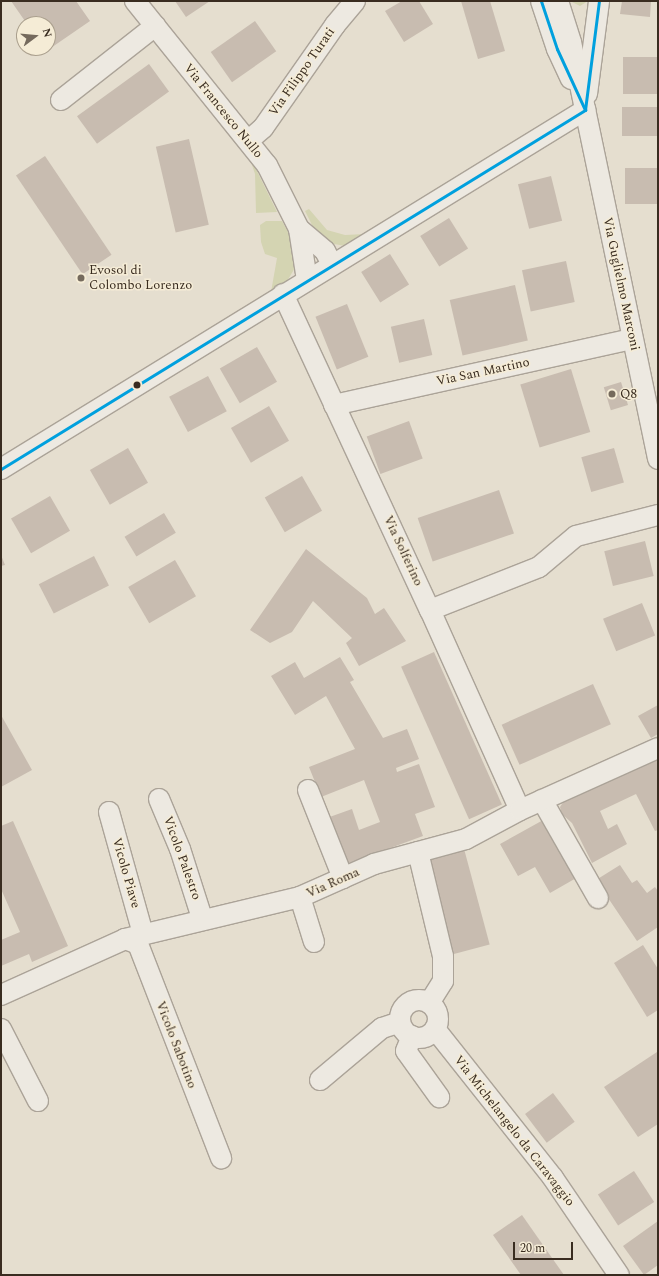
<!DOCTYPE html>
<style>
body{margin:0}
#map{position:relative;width:659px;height:1276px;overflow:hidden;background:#e5decf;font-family:Spectral,serif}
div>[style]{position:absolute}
.green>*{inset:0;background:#d4d4b2}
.building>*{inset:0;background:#c8bcb0;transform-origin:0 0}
.roads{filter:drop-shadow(1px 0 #aba398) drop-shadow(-1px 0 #aba398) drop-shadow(0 1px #aba398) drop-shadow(0 -1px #aba398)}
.minor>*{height:20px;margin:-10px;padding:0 10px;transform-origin:10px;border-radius:10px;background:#ede9e1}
.minor>.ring{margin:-10px;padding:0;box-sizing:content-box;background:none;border:20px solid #ede9e1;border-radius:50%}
.bus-1>*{height:3px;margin:-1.5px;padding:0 1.5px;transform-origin:1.5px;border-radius:1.5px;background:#00a0de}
.dots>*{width:11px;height:11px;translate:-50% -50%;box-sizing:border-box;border:2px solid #f5ecd6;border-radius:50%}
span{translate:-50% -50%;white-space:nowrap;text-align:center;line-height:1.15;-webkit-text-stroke:3px #f5ecd6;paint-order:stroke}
.street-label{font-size:13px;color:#392c20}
.poi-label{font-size:13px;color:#392c20}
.left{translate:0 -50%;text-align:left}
.frame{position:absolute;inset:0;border:2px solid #392c20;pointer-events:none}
.north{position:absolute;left:16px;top:16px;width:40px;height:40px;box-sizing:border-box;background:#f5ecd6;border:1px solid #aa9f8d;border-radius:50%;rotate:74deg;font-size:11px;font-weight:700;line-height:16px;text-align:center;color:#392c20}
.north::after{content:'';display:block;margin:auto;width:14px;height:18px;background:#756a5d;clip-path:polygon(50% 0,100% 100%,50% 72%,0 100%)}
.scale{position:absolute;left:513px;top:1242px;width:60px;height:18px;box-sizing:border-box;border:2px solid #392c20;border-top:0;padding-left:5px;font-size:12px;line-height:14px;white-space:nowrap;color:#392c20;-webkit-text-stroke:3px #f5ecd6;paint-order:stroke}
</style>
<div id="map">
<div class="green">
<i style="clip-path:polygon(570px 1px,588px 1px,580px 6px)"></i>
<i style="clip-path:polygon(251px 162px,256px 169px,277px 212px,256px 213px,255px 174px)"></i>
<i style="clip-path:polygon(309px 209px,327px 230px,345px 235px,365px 234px,345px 246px,329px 243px,313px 227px,305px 211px)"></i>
<i style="clip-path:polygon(266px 221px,282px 221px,292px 239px,296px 266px,286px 283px,271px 292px,277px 258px,265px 254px,261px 242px,260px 225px)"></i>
</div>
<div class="building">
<i style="clip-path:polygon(11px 1px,76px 1px,90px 21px,45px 52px,43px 48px,48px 48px,48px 24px,27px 24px)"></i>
<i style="clip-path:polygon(175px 1px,210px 1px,186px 17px)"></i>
<i style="clip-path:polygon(402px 1px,419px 1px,433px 24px,404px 42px,385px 11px)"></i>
<i style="clip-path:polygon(461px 1px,490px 1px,505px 51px,478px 59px)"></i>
<i style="clip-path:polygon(622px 1px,651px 1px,650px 17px,620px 14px)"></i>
<i style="left:255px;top:21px;width:37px;height:54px;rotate:55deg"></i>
<i style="left:623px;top:57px;width:34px;height:37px"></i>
<i style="left:149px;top:64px;width:34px;height:89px;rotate:54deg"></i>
<i style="left:622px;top:107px;width:36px;height:29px"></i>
<i style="left:189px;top:139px;width:88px;height:34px;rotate:77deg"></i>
<i style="left:45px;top:156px;width:119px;height:35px;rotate:56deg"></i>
<i style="left:658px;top:168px;width:36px;height:33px;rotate:90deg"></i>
<i style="left:551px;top:176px;width:46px;height:34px;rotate:76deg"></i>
<i style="left:449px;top:218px;width:36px;height:34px;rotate:58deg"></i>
<i style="left:390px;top:254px;width:36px;height:34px;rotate:58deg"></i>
<i style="left:566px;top:261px;width:42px;height:45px;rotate:78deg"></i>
<i style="left:515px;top:285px;width:57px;height:67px;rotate:77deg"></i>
<i style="left:347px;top:304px;width:57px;height:34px;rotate:68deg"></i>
<i style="left:424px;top:319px;width:37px;height:34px;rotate:77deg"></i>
<i style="left:257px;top:347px;width:40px;height:43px;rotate:60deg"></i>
<i style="left:571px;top:369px;width:66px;height:53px;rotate:73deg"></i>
<i style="left:208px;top:376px;width:40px;height:44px;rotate:62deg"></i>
<i style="left:621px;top:382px;width:24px;height:18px;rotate:73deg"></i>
<i style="left:269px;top:406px;width:40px;height:44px;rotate:60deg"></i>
<i style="left:409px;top:421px;width:40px;height:45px;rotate:70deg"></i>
<i style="left:128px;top:448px;width:40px;height:44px;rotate:60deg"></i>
<i style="left:614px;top:448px;width:36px;height:34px;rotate:74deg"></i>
<i style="left:302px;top:476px;width:40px;height:43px;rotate:60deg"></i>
<i style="left:499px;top:490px;width:46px;height:86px;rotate:71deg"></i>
<i style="left:50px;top:496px;width:40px;height:45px;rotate:60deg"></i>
<i style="left:164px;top:513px;width:23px;height:46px;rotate:59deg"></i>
<i style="left:645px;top:541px;width:36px;height:42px;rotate:76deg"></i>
<i style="clip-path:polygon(306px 549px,367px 598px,375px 614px,384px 608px,406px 641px,359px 666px,346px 643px,352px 638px,313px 601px,292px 632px,270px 643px,250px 630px)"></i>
<i style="clip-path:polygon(1px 555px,5px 565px,1px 566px)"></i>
<i style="left:94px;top:556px;width:33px;height:62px;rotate:63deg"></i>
<i style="left:175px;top:560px;width:42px;height:54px;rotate:60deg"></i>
<i style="left:642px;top:603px;width:35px;height:42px;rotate:68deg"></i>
<i style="left:434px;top:652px;width:167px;height:36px;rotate:66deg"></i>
<i style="clip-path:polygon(340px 657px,354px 680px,350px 682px,383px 738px,407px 729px,419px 759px,396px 768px,397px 772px,419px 764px,435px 807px,415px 814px,423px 836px,341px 866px,324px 819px,352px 809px,359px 830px,380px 822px,364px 780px,321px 797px,309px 767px,355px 749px,326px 696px,295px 715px,271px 676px,295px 662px,304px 678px)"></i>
<i style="left:593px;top:684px;width:44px;height:100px;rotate:66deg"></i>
<i style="clip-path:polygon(658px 705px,658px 734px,651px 738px,638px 716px)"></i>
<i style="clip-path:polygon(1px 715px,32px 770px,1px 787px)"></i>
<i style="clip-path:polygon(658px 759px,658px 830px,655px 831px,636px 794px,600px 811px,608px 829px,617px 824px,627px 844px,592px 863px,572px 823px,562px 814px,560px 807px,564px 801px)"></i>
<i style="clip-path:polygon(545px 819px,578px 877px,550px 893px,535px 867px,518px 876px,500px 844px)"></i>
<i style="clip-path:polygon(13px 821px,68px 946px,32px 962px,29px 954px,1px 966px,1px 940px,20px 932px,1px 889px,1px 826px)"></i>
<i style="left:463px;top:845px;width:103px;height:38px;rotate:75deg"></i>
<i style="clip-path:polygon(620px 865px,632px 883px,637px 880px,647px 893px,655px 887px,658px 891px,658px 927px,637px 941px,596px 880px)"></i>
<i style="clip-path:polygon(643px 945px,658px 969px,658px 1010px,647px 1017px,614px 963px)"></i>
<i style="clip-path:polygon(657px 1052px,658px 1124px,638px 1137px,604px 1087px)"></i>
<i style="left:553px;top:1093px;width:36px;height:35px;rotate:53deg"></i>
<i style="left:634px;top:1171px;width:37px;height:43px;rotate:57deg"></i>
<i style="clip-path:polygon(522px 1215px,564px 1275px,521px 1275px,493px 1235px)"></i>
<i style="clip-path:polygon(658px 1221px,658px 1265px,644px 1275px,623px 1246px)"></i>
</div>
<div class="roads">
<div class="minor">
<i style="left:135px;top:1px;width:211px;rotate:51.2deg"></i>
<i style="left:267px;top:165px;width:72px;rotate:63.4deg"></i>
<i style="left:299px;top:229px;width:52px;rotate:81.1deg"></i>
<i style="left:541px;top:1px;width:51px;rotate:71.6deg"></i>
<i style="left:557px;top:49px;width:33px;rotate:65deg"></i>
<i style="left:558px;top:1px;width:43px;rotate:72.4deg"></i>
<i style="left:571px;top:42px;width:426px;rotate:78.2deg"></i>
<i style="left:587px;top:94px;width:94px;rotate:-82.6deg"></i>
<i style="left:61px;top:100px;width:120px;rotate:-38.2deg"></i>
<i style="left:248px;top:141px;width:20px;rotate:-41deg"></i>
<i style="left:263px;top:128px;width:126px;rotate:-55deg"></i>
<i style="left:335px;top:25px;width:31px;rotate:-50deg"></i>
<i style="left:299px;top:229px;width:34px;rotate:40deg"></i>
<i style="left:325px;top:251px;width:15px;rotate:62deg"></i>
<i style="left:283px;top:294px;width:349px;rotate:65.1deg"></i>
<i style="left:430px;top:610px;width:219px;rotate:65.8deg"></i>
<i style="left:334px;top:405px;width:305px;rotate:-12.5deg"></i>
<i style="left:1px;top:469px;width:686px;rotate:-31.58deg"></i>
<i style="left:430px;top:610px;width:117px;rotate:-21.5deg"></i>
<i style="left:539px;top:567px;width:48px;rotate:-40deg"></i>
<i style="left:576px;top:536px;width:85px;rotate:-14.4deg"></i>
<i style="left:308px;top:790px;width:95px;rotate:68.3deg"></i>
<i style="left:159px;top:799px;width:54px;rotate:67.2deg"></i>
<i style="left:180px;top:849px;width:72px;rotate:72.3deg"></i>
<i style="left:542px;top:800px;width:113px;rotate:60.3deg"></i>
<i style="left:109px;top:812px;width:127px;rotate:74.4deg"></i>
<i style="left:418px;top:852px;width:107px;rotate:76.5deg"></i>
<i style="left:443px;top:956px;width:25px;rotate:90deg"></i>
<i style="left:443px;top:981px;width:26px;rotate:122deg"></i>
<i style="left:300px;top:897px;width:47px;rotate:72.7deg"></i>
<i style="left:125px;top:939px;width:14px;rotate:21deg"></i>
<i style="left:138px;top:944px;width:230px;rotate:68.8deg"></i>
<i style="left:1px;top:995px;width:136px;rotate:-24.3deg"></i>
<i style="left:125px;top:939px;width:180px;rotate:-13.5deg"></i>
<i style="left:300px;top:897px;width:81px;rotate:-24deg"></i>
<i style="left:374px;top:864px;width:95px;rotate:-15.2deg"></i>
<i style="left:466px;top:839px;width:61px;rotate:-28.2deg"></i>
<i style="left:520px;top:810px;width:151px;rotate:-24.2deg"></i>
<i class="ring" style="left:400px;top:1000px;width:18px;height:18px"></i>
<i style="left:1px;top:1029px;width:81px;rotate:62.8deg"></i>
<i style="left:435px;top:1029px;width:190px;rotate:51.6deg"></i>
<i style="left:553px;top:1178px;width:117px;rotate:55.8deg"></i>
<i style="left:412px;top:1036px;width:16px;rotate:112deg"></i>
<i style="left:406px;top:1051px;width:57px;rotate:54.3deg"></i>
<i style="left:320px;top:1080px;width:81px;rotate:-40deg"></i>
<i style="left:382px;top:1028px;width:19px;rotate:-18deg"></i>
</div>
</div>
<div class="bus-1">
<i style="left:541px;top:1px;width:51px;rotate:71.6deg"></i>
<i style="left:557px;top:49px;width:67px;rotate:65.3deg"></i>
<i style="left:585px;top:110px;width:110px;rotate:-82.7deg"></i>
<i style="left:1px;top:469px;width:686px;rotate:-31.58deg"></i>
</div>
<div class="dots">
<i style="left:81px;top:278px;background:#756a5d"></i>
<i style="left:137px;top:385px;background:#392c20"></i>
<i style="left:612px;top:394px;background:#756a5d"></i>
</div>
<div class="street-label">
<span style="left:302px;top:72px;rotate:-55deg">Via Filippo Turati</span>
<span style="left:223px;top:111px;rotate:51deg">Via Francesco Nullo</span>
<span style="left:621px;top:284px;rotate:78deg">Via Guglielmo Marconi</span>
<span style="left:483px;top:372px;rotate:-12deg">Via San Martino</span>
<span style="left:403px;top:551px;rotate:65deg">Via Solferino</span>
<span style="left:182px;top:858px;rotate:70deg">Vicolo Palestro</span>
<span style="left:126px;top:873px;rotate:74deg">Vicolo Piave</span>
<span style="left:333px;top:883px;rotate:-24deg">Via Roma</span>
<span style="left:176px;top:1045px;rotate:69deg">Vicolo Sabotino</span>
<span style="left:514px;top:1131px;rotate:52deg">Via Michelangelo da Caravaggio</span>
</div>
<div class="poi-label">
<span class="left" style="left:89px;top:278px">Evosol di<br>Colombo Lorenzo</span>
<span class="left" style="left:620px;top:394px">Q8</span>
</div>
<div class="frame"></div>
<div class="north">N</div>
<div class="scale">20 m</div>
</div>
